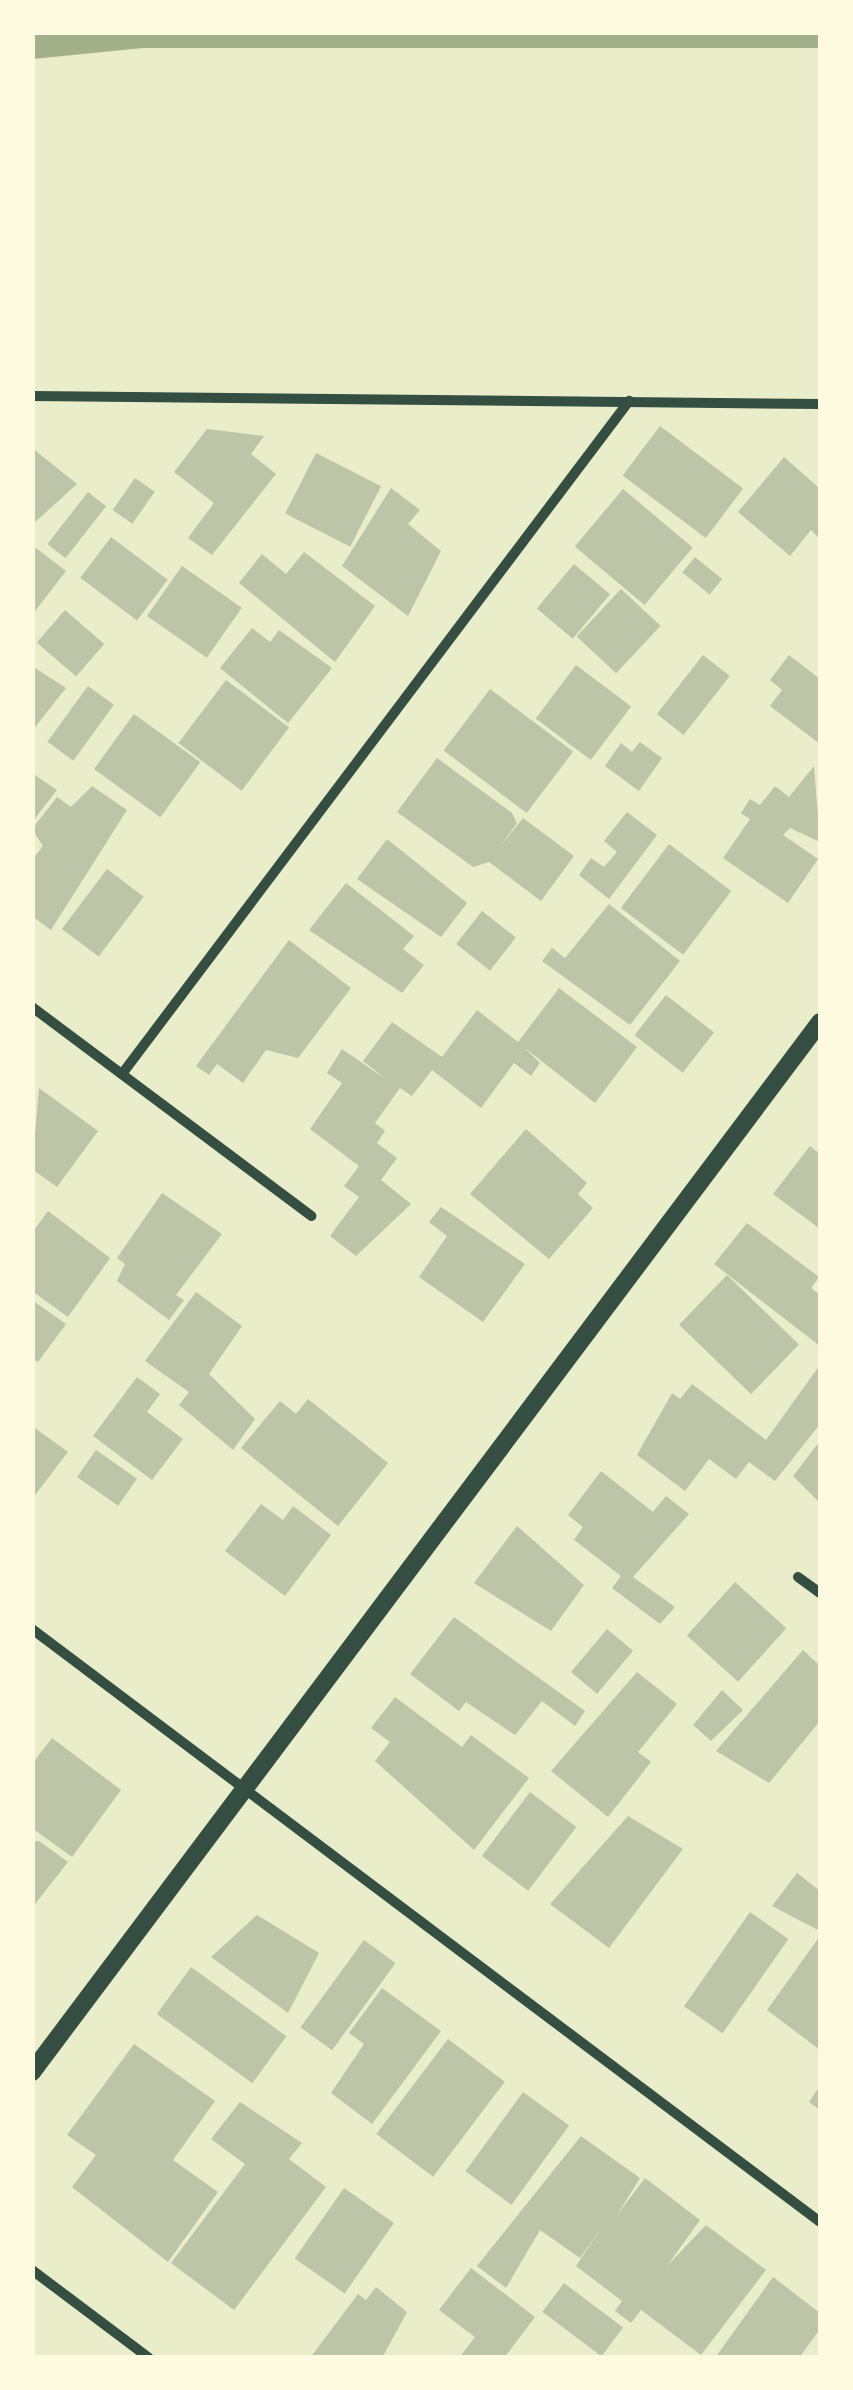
<!DOCTYPE html>
<style>
body{margin:0}
#map{position:relative;width:853px;height:2390px;overflow:hidden;background:#e9edc9;font-family:"Asap Condensed",sans-serif}
div>[style]{position:absolute}
.water>*{inset:0;background:#a3b18a}
.building>*{inset:0;background:#bcc5a7;transform-origin:0 0}
.minor>*{height:10px;margin:-5px;padding:0 5px;transform-origin:5px;border-radius:5px;background:#344e41}
.tertiary>*{height:18px;margin:-9px;padding:0 9px;transform-origin:9px;border-radius:9px;background:#344e41}
span{translate:-50% -50%;white-space:nowrap;text-align:center;line-height:1.15;-webkit-text-stroke:10px #fefae0;paint-order:stroke}
.frame{position:absolute;inset:0;border:35px solid #fefae0;pointer-events:none}
</style>
<div id="map">
<div class="water">
<i style="clip-path:polygon(33px 32px,820px 32px,820px 48px,143px 48px,33px 59px)"></i>
</div>
<div class="building">
<i style="left:660px;top:426px;width:104px;height:62px;rotate:37deg"></i>
<i style="clip-path:polygon(207px 429px,264px 436px,251px 454px,276px 474px,212px 555px,188px 538px,214px 503px,174px 472px)"></i>
<i style="clip-path:polygon(32px 448px,77px 484px,32px 525px)"></i>
<i style="left:316px;top:453px;width:73px;height:68px;rotate:27deg"></i>
<i style="clip-path:polygon(784px 457px,820px 489px,820px 539px,811px 530px,790px 556px,738px 512px)"></i>
<i style="left:135px;top:478px;width:24px;height:39px;rotate:35deg"></i>
<i style="clip-path:polygon(391px 488px,420px 510px,408px 524px,441px 551px,408px 616px,342px 566px)"></i>
<i style="left:623px;top:489px;width:91px;height:75px;rotate:40deg"></i>
<i style="left:88px;top:492px;width:23px;height:66px;rotate:38deg"></i>
<i style="left:111px;top:537px;width:71px;height:51px;rotate:37deg"></i>
<i style="clip-path:polygon(32px 545px,66px 571px,32px 615px)"></i>
<i style="clip-path:polygon(304px 552px,375px 606px,335px 662px,239px 583px,262px 554px,286px 574px)"></i>
<i style="left:695px;top:557px;width:35px;height:20px;rotate:39deg"></i>
<i style="left:574px;top:564px;width:47px;height:58px;rotate:40deg"></i>
<i style="left:182px;top:566px;width:73px;height:61px;rotate:35deg"></i>
<i style="left:621px;top:589px;width:54px;height:65px;rotate:43deg"></i>
<i style="left:65px;top:610px;width:52px;height:43px;rotate:41deg"></i>
<i style="clip-path:polygon(252px 628px,270px 642px,279px 630px,332px 668px,288px 723px,220px 668px)"></i>
<i style="left:703px;top:655px;width:34px;height:75px;rotate:38deg"></i>
<i style="clip-path:polygon(789px 655px,820px 679px,820px 744px,770px 706px,782px 690px,770px 680px)"></i>
<i style="left:576px;top:665px;width:69px;height:67px;rotate:37deg"></i>
<i style="clip-path:polygon(32px 666px,66px 688px,32px 731px)"></i>
<i style="left:226px;top:680px;width:79px;height:79px;rotate:37deg"></i>
<i style="left:88px;top:686px;width:32px;height:69px;rotate:36deg"></i>
<i style="left:490px;top:689px;width:104px;height:77px;rotate:37deg"></i>
<i style="left:134px;top:714px;width:82px;height:68px;rotate:36deg"></i>
<i style="clip-path:polygon(640px 742px,662px 758px,639px 791px,605px 766px,621px 743px,632px 752px)"></i>
<i style="clip-path:polygon(437px 758px,512px 813px,517px 823px,499px 848px,523px 818px,574px 856px,541px 901px,489px 862px,473px 867px,397px 812px)"></i>
<i style="clip-path:polygon(814px 766px,820px 842px,790px 828px,783px 835px,818px 859px,788px 903px,723px 858px,750px 819px,741px 813px,750px 799px,760px 805px,775px 786px,789px 797px)"></i>
<i style="clip-path:polygon(32px 773px,57px 790px,32px 822px)"></i>
<i style="clip-path:polygon(92px 786px,127px 810px,51px 930px,32px 916px,32px 860px,43px 846px,32px 829px,57px 797px,71px 807px)"></i>
<i style="clip-path:polygon(627px 812px,657px 835px,609px 899px,579px 875px,591px 858px,604px 867px,617px 852px,604px 841px)"></i>
<i style="clip-path:polygon(387px 839px,467px 903px,441px 937px,357px 879px)"></i>
<i style="left:669px;top:844px;width:78px;height:80px;rotate:37deg"></i>
<i style="left:107px;top:869px;width:46px;height:75px;rotate:37deg"></i>
<i style="clip-path:polygon(346px 883px,414px 936px,403px 949px,424px 965px,402px 993px,309px 930px)"></i>
<i style="clip-path:polygon(609px 904px,680px 961px,630px 1025px,542px 961px,552px 948px,565px 958px)"></i>
<i style="left:482px;top:911px;width:43px;height:42px;rotate:38deg"></i>
<i style="clip-path:polygon(289px 940px,351px 988px,298px 1058px,266px 1050px,243px 1083px,217px 1064px,209px 1075px,196px 1066px)"></i>
<i style="clip-path:polygon(559px 988px,637px 1047px,595px 1103px,525px 1048px,540px 1063px,531px 1076px,514px 1063px,481px 1108px,432px 1070px,412px 1096px,400px 1088px,375px 1123px,385px 1131px,377px 1143px,397px 1158px,381px 1180px,411px 1204px,356px 1256px,330px 1236px,359px 1197px,344px 1186px,359px 1166px,310px 1129px,342px 1083px,327px 1073px,342px 1049px,387px 1080px,363px 1061px,392px 1022px,442px 1057px,477px 1010px,518px 1042px)"></i>
<i style="left:666px;top:995px;width:61px;height:51px;rotate:38deg"></i>
<i style="clip-path:polygon(39px 1088px,98px 1131px,57px 1187px,32px 1169px)"></i>
<i style="clip-path:polygon(526px 1129px,587px 1183px,578px 1194px,593px 1208px,549px 1259px,470px 1194px)"></i>
<i style="clip-path:polygon(810px 1146px,820px 1154px,820px 1229px,773px 1194px)"></i>
<i style="clip-path:polygon(162px 1193px,222px 1234px,176px 1295px,184px 1300px,169px 1320px,117px 1281px,125px 1264px,117px 1258px)"></i>
<i style="clip-path:polygon(441px 1207px,525px 1264px,483px 1322px,419px 1277px,447px 1236px,429px 1222px)"></i>
<i style="clip-path:polygon(48px 1211px,110px 1258px,68px 1317px,32px 1291px,32px 1233px)"></i>
<i style="clip-path:polygon(747px 1223px,819px 1277px,811px 1288px,820px 1295px,820px 1346px,714px 1264px)"></i>
<i style="left:727px;top:1275px;width:100px;height:69px;rotate:44deg"></i>
<i style="clip-path:polygon(196px 1292px,242px 1326px,209px 1374px,255px 1419px,233px 1450px,179px 1405px,189px 1392px,145px 1361px)"></i>
<i style="clip-path:polygon(32px 1300px,66px 1324px,38px 1362px,32px 1358px)"></i>
<i style="clip-path:polygon(820px 1365px,820px 1424px,775px 1481px,749px 1462px,736px 1479px,709px 1459px,685px 1491px,637px 1455px,672px 1393px,680px 1399px,692px 1384px,766px 1440px)"></i>
<i style="clip-path:polygon(137px 1377px,160px 1394px,147px 1412px,183px 1439px,152px 1480px,93px 1436px)"></i>
<i style="clip-path:polygon(308px 1399px,388px 1463px,338px 1526px,241px 1448px,280px 1401px,296px 1414px)"></i>
<i style="clip-path:polygon(32px 1426px,68px 1452px,32px 1499px)"></i>
<i style="clip-path:polygon(820px 1441px,820px 1503px,793px 1476px)"></i>
<i style="left:96px;top:1450px;width:50px;height:33px;rotate:35deg"></i>
<i style="clip-path:polygon(601px 1471px,653px 1512px,666px 1496px,689px 1514px,633px 1577px,675px 1607px,660px 1624px,612px 1588px,621px 1576px,574px 1540px,583px 1527px,568px 1515px)"></i>
<i style="clip-path:polygon(261px 1504px,283px 1520px,293px 1506px,331px 1535px,285px 1596px,225px 1551px)"></i>
<i style="clip-path:polygon(517px 1526px,584px 1585px,551px 1631px,474px 1583px)"></i>
<i style="left:735px;top:1582px;width:69px;height:72px;rotate:42deg"></i>
<i style="clip-path:polygon(454px 1617px,585px 1711px,575px 1726px,542px 1701px,515px 1735px,466px 1702px,459px 1711px,410px 1674px)"></i>
<i style="left:607px;top:1629px;width:34px;height:56px;rotate:40deg"></i>
<i style="clip-path:polygon(803px 1650px,820px 1666px,820px 1721px,769px 1783px,716px 1751px)"></i>
<i style="clip-path:polygon(637px 1672px,677px 1704px,638px 1752px,651px 1762px,608px 1817px,551px 1771px)"></i>
<i style="clip-path:polygon(722px 1690px,743px 1710px,711px 1741px,693px 1725px)"></i>
<i style="clip-path:polygon(395px 1697px,462px 1747px,471px 1735px,529px 1778px,474px 1850px,375px 1761px,390px 1742px,371px 1728px)"></i>
<i style="clip-path:polygon(52px 1738px,121px 1790px,72px 1857px,32px 1828px,32px 1764px)"></i>
<i style="left:530px;top:1792px;width:58px;height:80px;rotate:37deg"></i>
<i style="clip-path:polygon(628px 1816px,683px 1849px,609px 1948px,550px 1904px)"></i>
<i style="clip-path:polygon(39px 1841px,68px 1862px,32px 1908px,32px 1842px)"></i>
<i style="clip-path:polygon(797px 1873px,820px 1891px,820px 1931px,772px 1906px)"></i>
<i style="left:750px;top:1912px;width:47px;height:115px;rotate:35deg"></i>
<i style="clip-path:polygon(257px 1915px,319px 1953px,288px 2013px,211px 1957px)"></i>
<i style="clip-path:polygon(820px 1936px,820px 2050px,767px 2010px)"></i>
<i style="left:364px;top:1940px;width:39px;height:108px;rotate:36deg"></i>
<i style="left:191px;top:1967px;width:118px;height:58px;rotate:36deg"></i>
<i style="clip-path:polygon(382px 1988px,441px 2031px,372px 2124px,331px 2093px,364px 2044px,349px 2033px)"></i>
<i style="left:448px;top:2039px;width:71px;height:119px;rotate:37deg"></i>
<i style="clip-path:polygon(134px 2044px,215px 2101px,173px 2160px,218px 2192px,168px 2262px,72px 2187px,96px 2155px,67px 2135px)"></i>
<i style="clip-path:polygon(820px 2086px,820px 2110px,809px 2102px)"></i>
<i style="left:523px;top:2092px;width:57px;height:98px;rotate:36deg"></i>
<i style="clip-path:polygon(240px 2102px,302px 2143px,289px 2159px,326px 2187px,234px 2310px,171px 2263px,245px 2164px,211px 2139px)"></i>
<i style="clip-path:polygon(581px 2136px,640px 2178px,617px 2215px,645px 2178px,700px 2220px,667px 2266px,706px 2225px,766px 2270px,701px 2355px,641px 2310px,631px 2323px,615px 2311px,622px 2301px,576px 2266px,602px 2227px,580px 2258px,540px 2230px,506px 2288px,477px 2266px)"></i>
<i style="left:344px;top:2188px;width:61px;height:86px;rotate:35deg"></i>
<i style="clip-path:polygon(471px 2268px,535px 2317px,504px 2358px,459px 2358px,475px 2337px,439px 2310px)"></i>
<i style="clip-path:polygon(773px 2277px,820px 2313px,820px 2329px,799px 2358px,715px 2358px)"></i>
<i style="left:564px;top:2283px;width:74px;height:36px;rotate:37deg"></i>
<i style="clip-path:polygon(376px 2287px,407px 2312px,382px 2358px,310px 2358px,358px 2294px,366px 2300px)"></i>
</div>
<div class="minor">
<i style="left:32px;top:396px;width:788px;rotate:0.58deg"></i>
<i style="left:32px;top:1007px;width:349px;rotate:36.8deg"></i>
<i style="left:122px;top:1074px;width:843px;rotate:-53.01deg"></i>
<i style="left:798px;top:1577px;width:27px;rotate:36deg"></i>
<i style="left:32px;top:1629px;width:986px;rotate:36.96deg"></i>
<i style="left:32px;top:2270px;width:146px;rotate:36.9deg"></i>
</div>
<div class="tertiary">
<i style="left:32px;top:2072px;width:1313px;rotate:-53.11deg"></i>
</div>
<div class="frame"></div>
</div>
